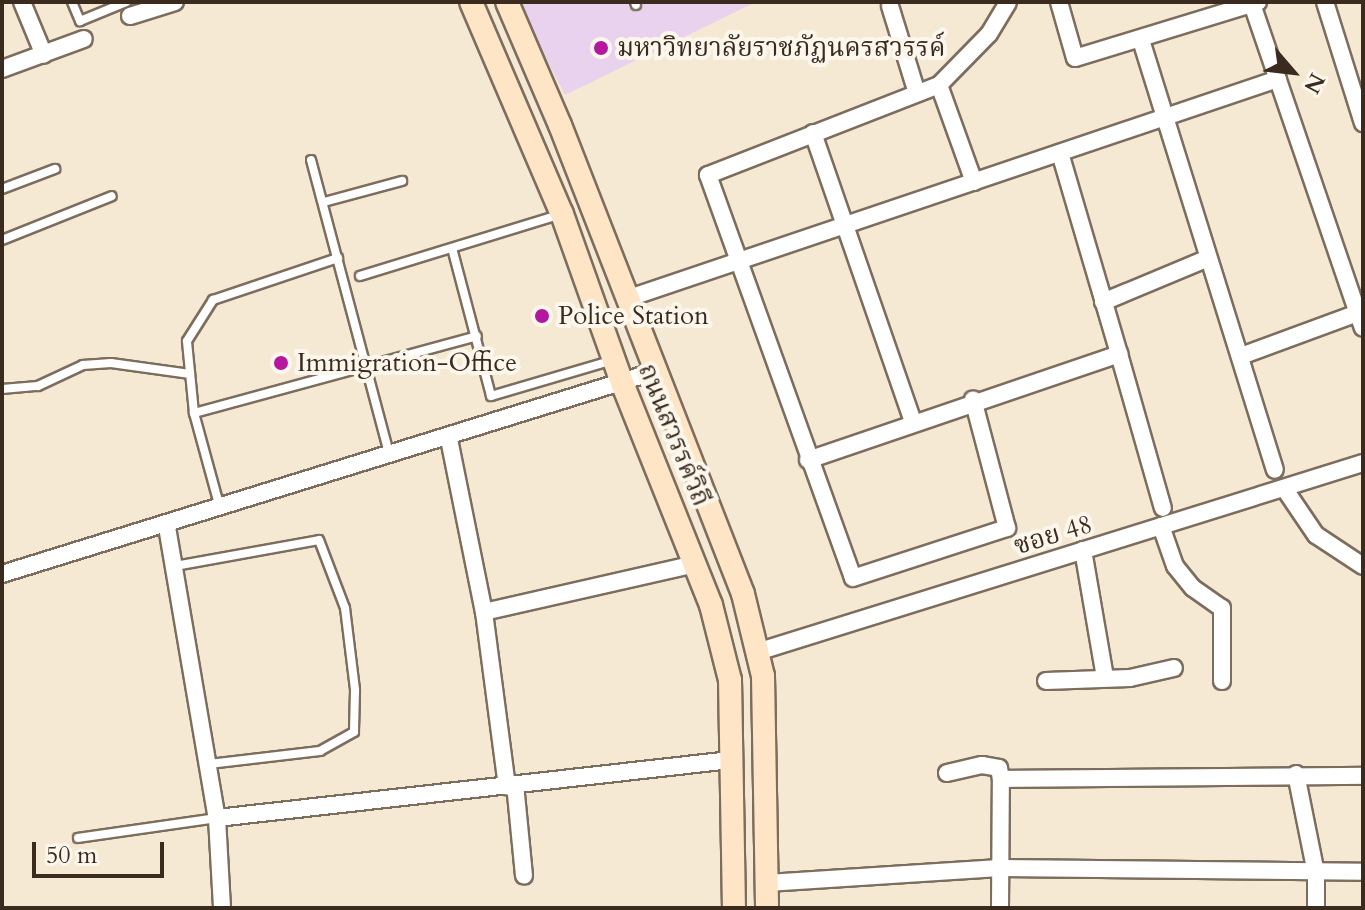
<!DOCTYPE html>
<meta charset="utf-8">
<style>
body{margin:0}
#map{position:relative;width:1365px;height:910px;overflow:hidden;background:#f6e9d4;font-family:Cardo,"Noto Serif Thai",serif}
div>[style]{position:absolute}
.built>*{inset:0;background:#e9d2ee}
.roads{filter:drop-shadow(2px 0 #7c6d5e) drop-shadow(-2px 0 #7c6d5e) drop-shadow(0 2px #7c6d5e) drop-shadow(0 -2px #7c6d5e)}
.lane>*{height:8px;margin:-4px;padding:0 4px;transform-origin:4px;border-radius:4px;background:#fff}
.street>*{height:16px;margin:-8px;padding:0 8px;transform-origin:8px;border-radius:8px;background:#fff}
.secondary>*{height:22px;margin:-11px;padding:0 11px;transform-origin:11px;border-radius:11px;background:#fde5c5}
.dots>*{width:22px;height:22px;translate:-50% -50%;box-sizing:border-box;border:4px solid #fbf7ec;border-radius:50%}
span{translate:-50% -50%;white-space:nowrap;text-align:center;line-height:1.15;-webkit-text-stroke:8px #fbf7ec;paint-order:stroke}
.poi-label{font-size:26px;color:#3b2a1e}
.left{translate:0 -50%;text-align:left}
.street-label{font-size:26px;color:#3b2a1e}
.frame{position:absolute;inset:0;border:4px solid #3b2a1e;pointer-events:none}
.north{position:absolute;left:1253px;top:32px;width:80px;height:80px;-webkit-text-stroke:6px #fbf7ec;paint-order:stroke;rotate:118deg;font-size:22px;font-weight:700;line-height:32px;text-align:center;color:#3b2a1e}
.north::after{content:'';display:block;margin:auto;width:28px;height:36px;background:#3b2a1e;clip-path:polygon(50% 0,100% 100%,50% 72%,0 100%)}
.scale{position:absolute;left:32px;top:842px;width:132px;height:36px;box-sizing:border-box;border:4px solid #3b2a1e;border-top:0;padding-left:10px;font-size:24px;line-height:28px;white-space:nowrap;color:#3b2a1e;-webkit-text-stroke:6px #fbf7ec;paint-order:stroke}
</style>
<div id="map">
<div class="built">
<i style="clip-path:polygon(517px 2px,756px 2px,565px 95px)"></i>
</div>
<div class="roads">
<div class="lane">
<i style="left:72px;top:2px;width:21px;rotate:67deg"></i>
<i style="left:80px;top:21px;width:50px;rotate:-22.4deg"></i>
<i style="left:635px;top:2px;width:3px;rotate:72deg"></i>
<i style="left:311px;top:160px;width:307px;rotate:75.1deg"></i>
<i style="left:2px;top:189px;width:57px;rotate:-20.7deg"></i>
<i style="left:324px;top:202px;width:81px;rotate:-15.1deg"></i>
<i style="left:2px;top:240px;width:118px;rotate:-21.8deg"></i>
<i style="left:452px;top:248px;width:153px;rotate:75.2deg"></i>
<i style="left:491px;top:396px;width:127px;rotate:-16.4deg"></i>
<i style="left:360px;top:276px;width:207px;rotate:-17.1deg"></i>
<i style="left:2px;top:389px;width:36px;rotate:-5deg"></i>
<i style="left:38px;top:386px;width:50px;rotate:-25deg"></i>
<i style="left:83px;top:365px;width:28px;rotate:-4deg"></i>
<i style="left:111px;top:363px;width:80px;rotate:7.9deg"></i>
<i style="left:194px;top:413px;width:72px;rotate:-95.6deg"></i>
<i style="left:187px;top:341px;width:49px;rotate:-57.6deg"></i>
<i style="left:213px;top:300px;width:132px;rotate:-18.6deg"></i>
<i style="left:220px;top:508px;width:98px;rotate:-105.3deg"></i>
<i style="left:194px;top:413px;width:293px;rotate:-15.2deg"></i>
<i style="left:175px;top:566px;width:146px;rotate:-10.2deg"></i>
<i style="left:319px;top:540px;width:73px;rotate:69.1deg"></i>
<i style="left:345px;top:608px;width:83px;rotate:83deg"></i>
<i style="left:355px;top:690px;width:42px;rotate:91.4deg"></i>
<i style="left:354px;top:732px;width:39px;rotate:151deg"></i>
<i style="left:320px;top:751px;width:112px;rotate:173.3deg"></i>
<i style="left:78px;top:838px;width:140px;rotate:-8.2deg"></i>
</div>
<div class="street">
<i style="left:22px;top:2px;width:57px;rotate:67.5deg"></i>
<i style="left:1059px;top:2px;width:58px;rotate:74.1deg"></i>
<i style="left:1075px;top:58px;width:185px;rotate:-17deg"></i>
<i style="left:1258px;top:2px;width:6px;rotate:162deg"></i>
<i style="left:1252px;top:4px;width:342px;rotate:71.1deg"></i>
<i style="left:1325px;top:2px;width:127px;rotate:72.6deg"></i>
<i style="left:890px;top:6px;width:91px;rotate:72.8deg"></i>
<i style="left:130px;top:16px;width:47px;rotate:-17.3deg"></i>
<i style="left:1141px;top:40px;width:450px;rotate:72.7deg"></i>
<i style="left:2px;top:69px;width:87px;rotate:-20.1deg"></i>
<i style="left:939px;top:85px;width:248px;rotate:158.7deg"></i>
<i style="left:708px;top:175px;width:428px;rotate:70.2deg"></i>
<i style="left:853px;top:578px;width:162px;rotate:-18deg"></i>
<i style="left:1007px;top:528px;width:133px;rotate:-104.8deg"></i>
<i style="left:813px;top:133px;width:306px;rotate:70.9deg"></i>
<i style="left:1060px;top:153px;width:209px;rotate:73.6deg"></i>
<i style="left:974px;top:182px;width:103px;rotate:-109.8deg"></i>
<i style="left:939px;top:85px;width:71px;rotate:-45.6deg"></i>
<i style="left:989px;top:34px;width:37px;rotate:-59deg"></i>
<i style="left:626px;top:299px;width:688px;rotate:-18.65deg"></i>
<i style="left:1103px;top:302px;width:114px;rotate:-22.7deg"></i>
<i style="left:1241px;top:356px;width:125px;rotate:-20.2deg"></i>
<i style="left:449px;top:439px;width:177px;rotate:78.6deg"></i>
<i style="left:484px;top:612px;width:176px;rotate:82.5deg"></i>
<i style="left:808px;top:460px;width:329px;rotate:-18.8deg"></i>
<i style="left:1119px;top:354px;width:160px;rotate:74.1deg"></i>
<i style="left:1284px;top:488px;width:57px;rotate:55.8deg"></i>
<i style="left:1316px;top:535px;width:56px;rotate:33.4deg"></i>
<i style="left:1161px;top:526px;width:42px;rotate:70.7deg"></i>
<i style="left:1175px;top:566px;width:28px;rotate:51deg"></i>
<i style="left:1193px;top:588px;width:35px;rotate:35deg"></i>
<i style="left:1222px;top:608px;width:73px;rotate:90deg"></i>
<i style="left:167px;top:527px;width:295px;rotate:80.3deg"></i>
<i style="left:217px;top:818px;width:90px;rotate:86.8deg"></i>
<i style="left:1083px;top:550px;width:130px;rotate:80.2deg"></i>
<i style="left:2px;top:574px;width:682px;rotate:-17.24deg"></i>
<i style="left:484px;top:612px;width:216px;rotate:-12.8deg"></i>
<i style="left:757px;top:652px;width:635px;rotate:-17.32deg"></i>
<i style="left:1046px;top:681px;width:84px;rotate:-2deg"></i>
<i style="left:1130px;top:678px;width:45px;rotate:-12.8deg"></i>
<i style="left:947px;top:773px;width:36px;rotate:-13deg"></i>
<i style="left:982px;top:765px;width:17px;rotate:10deg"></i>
<i style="left:999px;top:768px;width:11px;rotate:80deg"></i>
<i style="left:1296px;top:774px;width:101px;rotate:78.6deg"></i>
<i style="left:1316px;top:873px;width:35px;rotate:90deg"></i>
<i style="left:515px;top:784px;width:92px;rotate:84.4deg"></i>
<i style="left:217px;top:818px;width:517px;rotate:-6.44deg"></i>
<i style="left:767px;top:883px;width:233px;rotate:-3.7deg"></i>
<i style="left:1000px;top:868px;width:363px;rotate:0.6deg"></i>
<i style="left:1000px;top:908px;width:129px;rotate:-89.6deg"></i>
<i style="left:1001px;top:779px;width:362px;rotate:-0.5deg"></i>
</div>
<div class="secondary">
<i style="left:471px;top:2px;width:231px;rotate:66.8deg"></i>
<i style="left:562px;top:214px;width:182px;rotate:70.4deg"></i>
<i style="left:623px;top:385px;width:237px;rotate:68.2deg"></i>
<i style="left:711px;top:605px;width:77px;rotate:75.8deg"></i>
<i style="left:730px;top:680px;width:228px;rotate:89deg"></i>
<i style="left:507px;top:2px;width:134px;rotate:66.7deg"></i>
<i style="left:560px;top:125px;width:503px;rotate:68.68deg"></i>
<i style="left:743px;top:594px;width:84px;rotate:76.3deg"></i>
<i style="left:763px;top:676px;width:232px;rotate:89deg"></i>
</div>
</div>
<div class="dots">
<i style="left:601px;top:48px;background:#b5179e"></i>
<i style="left:542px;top:316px;background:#b5179e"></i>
<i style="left:281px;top:363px;background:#b5179e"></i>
</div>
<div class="poi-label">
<span class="left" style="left:617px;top:48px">มหาวิทยาลัยราชภัฏนครสวรรค์</span>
<span class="left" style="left:558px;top:316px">Police Station</span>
<span class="left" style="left:297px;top:363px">Immigration-Office</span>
</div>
<div class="street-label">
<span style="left:674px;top:435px;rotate:68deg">ถนนสวรรค์วิถี</span>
<span style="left:1053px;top:535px;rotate:-17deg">ซอย 48</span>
</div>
<div class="frame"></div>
<div class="north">N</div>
<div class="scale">50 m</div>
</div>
